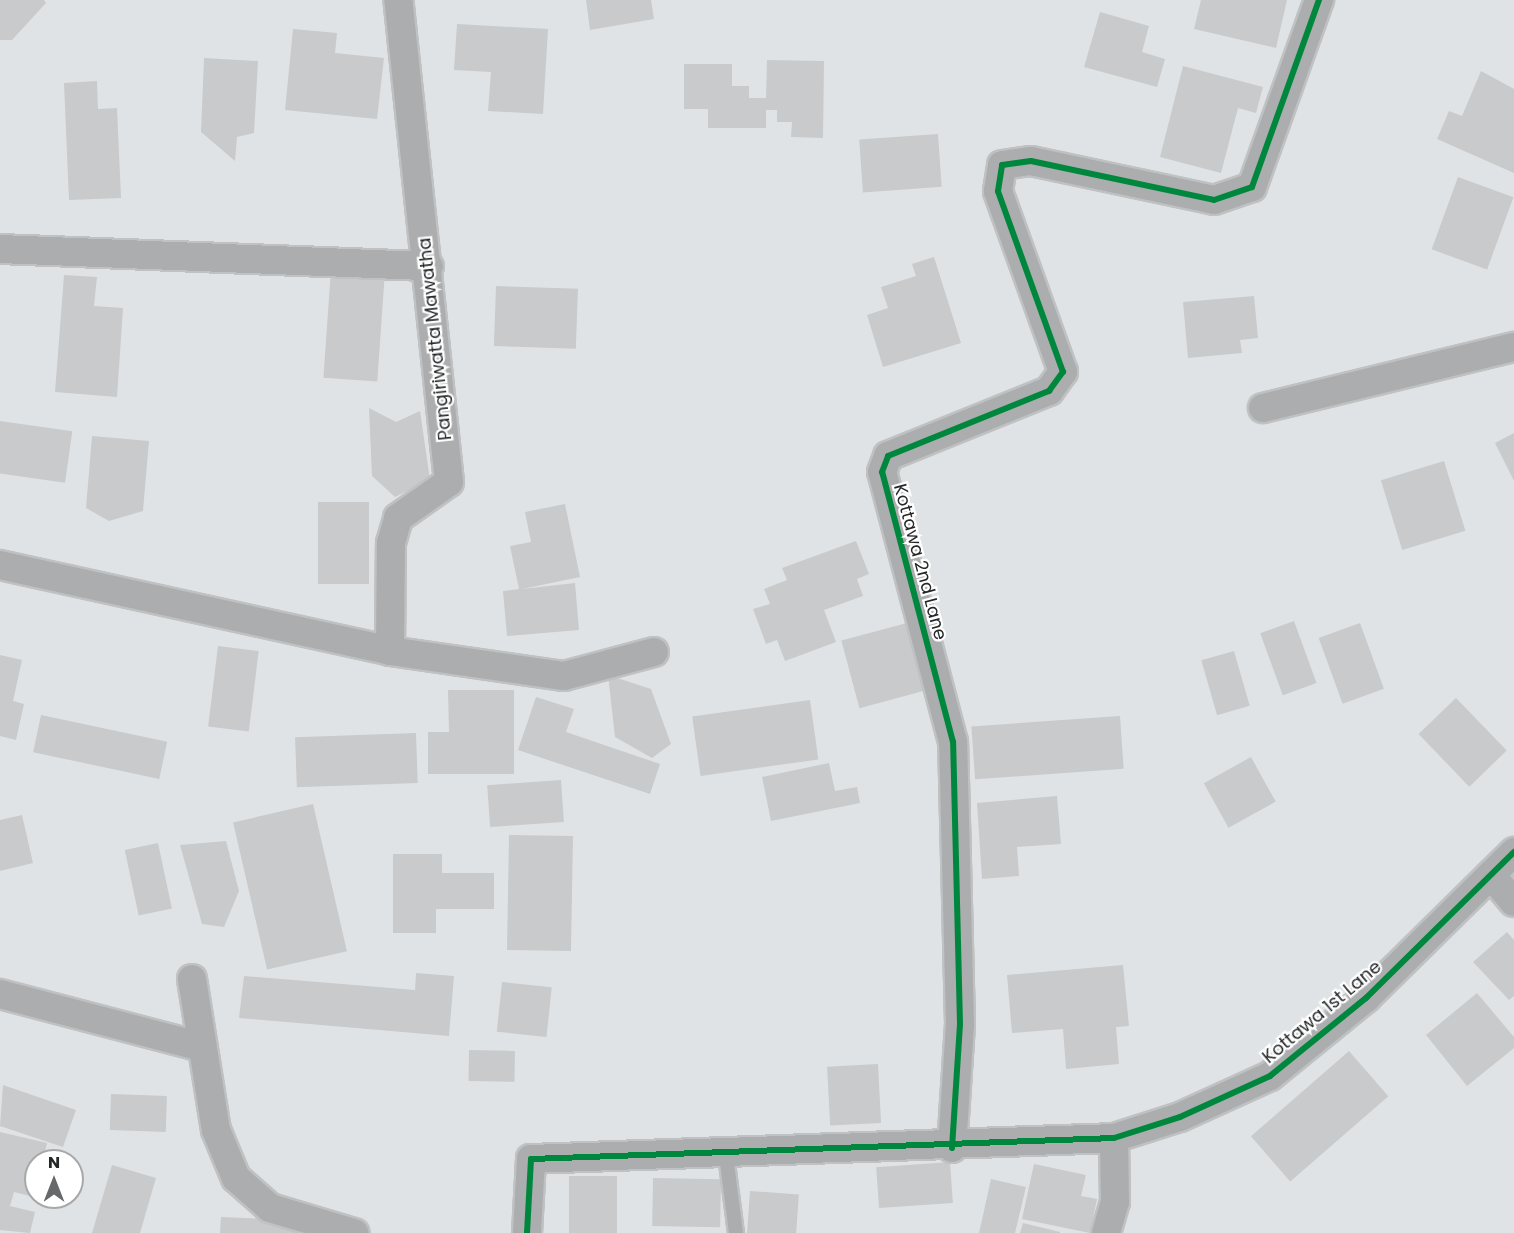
<!DOCTYPE html>
<style>
body{margin:0}
#map{position:relative;width:1514px;height:1233px;overflow:hidden;background:#e0e3e5;font-family:Poppins,sans-serif}
div>[style]{position:absolute}
.building>*{inset:0;background:#c8cacc;transform-origin:0 0}
.roads{filter:drop-shadow(2px 0 #bfc1c2) drop-shadow(-2px 0 #bfc1c2) drop-shadow(0 2px #bfc1c2) drop-shadow(0 -2px #bfc1c2)}
.lane>*{height:14px;margin:-7px;padding:0 7px;transform-origin:7px;border-radius:7px;background:#acadae}
.street>*{height:28px;margin:-14px;padding:0 14px;transform-origin:14px;border-radius:14px;background:#acadae}
.cycleway>*{height:6px;margin:-3px;padding:0 3px;transform-origin:3px;border-radius:3px;background:#00873e}
span{translate:-50% -50%;white-space:nowrap;text-align:center;line-height:1.15;-webkit-text-stroke:4.5px #fff;paint-order:stroke}
.street-label{font-size:18px;color:#242627}
.north{position:absolute;left:24px;top:1149px;width:60px;height:60px;box-sizing:border-box;background:#fff;border:2px solid #a7a8a9;border-radius:50%;rotate:0deg;font-size:16px;font-weight:700;line-height:24px;text-align:center;color:#242627}
.north::after{content:'';display:block;margin:auto;width:21px;height:27px;background:#66686a;clip-path:polygon(50% 0,100% 100%,50% 72%,0 100%)}
</style>
<div id="map">
<div class="building">
<i style="clip-path:polygon(0 0,44px 0,46px 3px,12px 40px,0 40px)"></i>
<i style="clip-path:polygon(586px 0,651px 0,654px 19px,590px 30px)"></i>
<i style="clip-path:polygon(1201px 0,1287px 0,1276px 48px,1194px 29px)"></i>
<i style="clip-path:polygon(1100px 12px,1149px 26px,1142px 52px,1165px 59px,1157px 87px,1084px 67px)"></i>
<i style="clip-path:polygon(457px 24px,548px 29px,543px 114px,488px 111px,491px 72px,454px 70px)"></i>
<i style="clip-path:polygon(293px 29px,337px 33px,335px 53px,384px 58px,377px 119px,285px 110px)"></i>
<i style="clip-path:polygon(204px 58px,258px 61px,254px 133px,237px 137px,235px 161px,201px 132px)"></i>
<i style="clip-path:polygon(767px 60px,824px 61px,823px 138px,791px 137px,792px 122px,777px 122px,777px 110px,766px 110px,766px 128px,708px 128px,708px 109px,684px 109px,684px 64px,732px 64px,732px 86px,749px 86px,749px 98px,766px 98px)"></i>
<i style="clip-path:polygon(1183px 66px,1263px 87px,1256px 113px,1238px 108px,1221px 173px,1160px 157px)"></i>
<i style="clip-path:polygon(1481px 71px,1514px 89px,1514px 173px,1437px 139px,1449px 111px,1462px 116px)"></i>
<i style="clip-path:polygon(97px 81px,98px 109px,117px 108px,121px 198px,69px 200px,64px 83px)"></i>
<i style="left:938px;top:134px;width:53px;height:79px;rotate:86deg"></i>
<i style="left:1458px;top:177px;width:59px;height:77px;rotate:20deg"></i>
<i style="clip-path:polygon(934px 257px,961px 343px,883px 367px,867px 315px,888px 308px,881px 287px,916px 276px,912px 264px)"></i>
<i style="left:331px;top:269px;width:54px;height:109px;rotate:4deg"></i>
<i style="clip-path:polygon(64px 275px,97px 277px,94px 306px,123px 308px,117px 397px,55px 392px)"></i>
<i style="left:496px;top:286px;width:82px;height:60px;rotate:2deg"></i>
<i style="clip-path:polygon(1254px 296px,1258px 338px,1240px 340px,1242px 353px,1188px 358px,1183px 302px)"></i>
<i style="clip-path:polygon(369px 408px,396px 422px,420px 411px,430px 480px,395px 497px,372px 476px)"></i>
<i style="left:0;top:421px;width:73px;height:52px;rotate:8deg"></i>
<i style="clip-path:polygon(1514px 433px,1514px 481px,1495px 443px)"></i>
<i style="clip-path:polygon(92px 436px,149px 441px,143px 511px,109px 521px,86px 508px)"></i>
<i style="left:1444px;top:461px;width:73px;height:66px;rotate:73deg"></i>
<i style="left:318px;top:502px;width:51px;height:82px"></i>
<i style="clip-path:polygon(565px 504px,580px 577px,522px 589px,575px 583px,579px 630px,507px 636px,503px 591px,519px 589px,510px 546px,531px 542px,525px 512px)"></i>
<i style="clip-path:polygon(856px 541px,869px 574px,857px 579px,863px 596px,824px 610px,836px 642px,785px 661px,777px 640px,766px 644px,753px 609px,770px 604px,764px 589px,787px 580px,782px 568px)"></i>
<i style="left:1294px;top:621px;width:66px;height:36px;rotate:70deg"></i>
<i style="left:907px;top:623px;width:70px;height:68px;rotate:75deg"></i>
<i style="left:1360px;top:623px;width:70px;height:44px;rotate:70deg"></i>
<i style="left:218px;top:646px;width:41px;height:81px;rotate:7deg"></i>
<i style="left:1234px;top:651px;width:57px;height:34px;rotate:74deg"></i>
<i style="clip-path:polygon(0 655px,22px 660px,13px 701px,24px 704px,16px 740px,0 736px)"></i>
<i style="clip-path:polygon(608px 675px,651px 689px,671px 744px,652px 758px,615px 737px)"></i>
<i style="clip-path:polygon(448px 690px,514px 690px,514px 774px,428px 774px,428px 732px,449px 732px)"></i>
<i style="clip-path:polygon(536px 697px,574px 709px,566px 732px,660px 764px,650px 794px,518px 750px)"></i>
<i style="left:1456px;top:698px;width:73px;height:52px;rotate:46deg"></i>
<i style="left:810px;top:700px;width:60px;height:119px;rotate:82deg"></i>
<i style="left:41px;top:715px;width:129px;height:38px;rotate:12deg"></i>
<i style="left:1120px;top:716px;width:53px;height:149px;rotate:86deg"></i>
<i style="left:416px;top:733px;width:50px;height:121px;rotate:88deg"></i>
<i style="left:1251px;top:757px;width:51px;height:54px;rotate:61deg"></i>
<i style="clip-path:polygon(829px 763px,835px 791px,857px 787px,860px 803px,771px 821px,762px 777px)"></i>
<i style="left:561px;top:780px;width:42px;height:74px;rotate:86deg"></i>
<i style="clip-path:polygon(1057px 796px,1061px 844px,1017px 847px,1019px 876px,982px 879px,977px 803px)"></i>
<i style="left:313px;top:804px;width:151px;height:82px;rotate:77deg"></i>
<i style="clip-path:polygon(22px 815px,33px 863px,0 871px,0 820px)"></i>
<i style="left:509px;top:835px;width:64px;height:115px;rotate:1deg"></i>
<i style="clip-path:polygon(226px 841px,239px 891px,224px 927px,202px 924px,180px 845px)"></i>
<i style="left:158px;top:843px;width:67px;height:34px;rotate:78deg"></i>
<i style="clip-path:polygon(393px 854px,442px 854px,442px 873px,494px 873px,494px 909px,436px 909px,436px 933px,393px 933px)"></i>
<i style="clip-path:polygon(1507px 932px,1514px 940px,1514px 996px,1509px 1000px,1473px 962px)"></i>
<i style="clip-path:polygon(1123px 965px,1129px 1026px,1116px 1027px,1119px 1064px,1066px 1069px,1063px 1029px,1012px 1033px,1007px 975px)"></i>
<i style="clip-path:polygon(416px 973px,454px 976px,449px 1036px,239px 1018px,244px 976px,415px 990px)"></i>
<i style="left:502px;top:982px;width:50px;height:50px;rotate:6deg"></i>
<i style="clip-path:polygon(1477px 993px,1514px 1037px,1514px 1048px,1467px 1086px,1426px 1035px)"></i>
<i style="left:469px;top:1050px;width:46px;height:31px;rotate:1deg"></i>
<i style="left:1349px;top:1051px;width:60px;height:130px;rotate:49deg"></i>
<i style="left:878px;top:1064px;width:59px;height:51px;rotate:87deg"></i>
<i style="clip-path:polygon(3px 1085px,76px 1110px,63px 1147px,0 1126px)"></i>
<i style="left:111px;top:1094px;width:56px;height:36px;rotate:2deg"></i>
<i style="clip-path:polygon(0 1132px,47px 1143px,43px 1161px,36px 1161px,34px 1197px,14px 1192px,10px 1206px,35px 1212px,30px 1233px,0 1230px)"></i>
<i style="left:950px;top:1162px;width:41px;height:74px;rotate:86deg"></i>
<i style="clip-path:polygon(1034px 1164px,1086px 1175px,1081px 1196px,1097px 1199px,1090px 1233px,1022px 1219px)"></i>
<i style="clip-path:polygon(112px 1165px,156px 1178px,140px 1233px,92px 1233px)"></i>
<i style="left:569px;top:1176px;width:48px;height:57px"></i>
<i style="left:653px;top:1178px;width:68px;height:48px;rotate:1deg"></i>
<i style="clip-path:polygon(991px 1179px,1026px 1187px,1015px 1233px,979px 1233px)"></i>
<i style="left:750px;top:1191px;width:49px;height:42px;rotate:4deg"></i>
<i style="clip-path:polygon(221px 1217px,297px 1220px,297px 1233px,220px 1233px)"></i>
<i style="clip-path:polygon(1023px 1223px,1060px 1232px,1060px 1233px,1020px 1233px)"></i>
</div>
<div class="roads">
<div class="lane">
<i style="left:726px;top:1155px;width:79px;rotate:82.7deg"></i>
</div>
<div class="street">
<i style="left:0;top:249px;width:429px;rotate:2.3deg"></i>
<i style="left:1263px;top:408px;width:258px;rotate:-13.7deg"></i>
<i style="left:0;top:565px;width:399px;rotate:12.4deg"></i>
<i style="left:390px;top:651px;width:176px;rotate:8.2deg"></i>
<i style="left:564px;top:676px;width:93px;rotate:-14.9deg"></i>
<i style="left:390px;top:651px;width:108px;rotate:-89.5deg"></i>
<i style="left:391px;top:543px;width:26px;rotate:-74deg"></i>
<i style="left:398px;top:518px;width:62px;rotate:-35.2deg"></i>
<i style="left:449px;top:482px;width:485px;rotate:-96deg"></i>
<i style="left:1491px;top:875px;width:35px;rotate:50deg"></i>
<i style="left:192px;top:979px;width:153px;rotate:81deg"></i>
<i style="left:216px;top:1130px;width:52px;rotate:67.4deg"></i>
<i style="left:236px;top:1178px;width:45px;rotate:41.4deg"></i>
<i style="left:270px;top:1208px;width:88px;rotate:16.6deg"></i>
<i style="left:0;top:994px;width:209px;rotate:14.7deg"></i>
<i style="left:952px;top:1148px;width:124px;rotate:-86.3deg"></i>
<i style="left:960px;top:1024px;width:282px;rotate:-91.4deg"></i>
<i style="left:953px;top:742px;width:279px;rotate:-104.7deg"></i>
<i style="left:882px;top:472px;width:17px;rotate:-69deg"></i>
<i style="left:888px;top:456px;width:174px;rotate:-22deg"></i>
<i style="left:1049px;top:391px;width:24px;rotate:-54deg"></i>
<i style="left:1063px;top:372px;width:192px;rotate:-109.8deg"></i>
<i style="left:998px;top:191px;width:26px;rotate:-81deg"></i>
<i style="left:1002px;top:165px;width:29px;rotate:-8deg"></i>
<i style="left:1031px;top:161px;width:187px;rotate:12deg"></i>
<i style="left:1214px;top:200px;width:40px;rotate:-18.9deg"></i>
<i style="left:1252px;top:187px;width:199px;rotate:-70.3deg"></i>
<i style="left:527px;top:1233px;width:74px;rotate:-86.9deg"></i>
<i style="left:531px;top:1159px;width:583px;rotate:-2.06deg"></i>
<i style="left:1114px;top:1138px;width:69px;rotate:-17.7deg"></i>
<i style="left:1180px;top:1117px;width:99px;rotate:-24.5deg"></i>
<i style="left:1270px;top:1076px;width:124px;rotate:-39.1deg"></i>
<i style="left:1366px;top:998px;width:208px;rotate:-44.6deg"></i>
<i style="left:1106px;top:1233px;width:32px;rotate:-74deg"></i>
<i style="left:1115px;top:1202px;width:64px;rotate:-90.9deg"></i>
</div>
</div>
<div class="cycleway">
<i style="left:952px;top:1148px;width:124px;rotate:-86.3deg"></i>
<i style="left:960px;top:1024px;width:282px;rotate:-91.4deg"></i>
<i style="left:953px;top:742px;width:279px;rotate:-104.7deg"></i>
<i style="left:882px;top:472px;width:17px;rotate:-69deg"></i>
<i style="left:888px;top:456px;width:174px;rotate:-22deg"></i>
<i style="left:1049px;top:391px;width:24px;rotate:-54deg"></i>
<i style="left:1063px;top:372px;width:192px;rotate:-109.8deg"></i>
<i style="left:998px;top:191px;width:26px;rotate:-81deg"></i>
<i style="left:1002px;top:165px;width:29px;rotate:-8deg"></i>
<i style="left:1031px;top:161px;width:187px;rotate:12deg"></i>
<i style="left:1214px;top:200px;width:40px;rotate:-18.9deg"></i>
<i style="left:1252px;top:187px;width:199px;rotate:-70.3deg"></i>
<i style="left:527px;top:1233px;width:74px;rotate:-86.9deg"></i>
<i style="left:531px;top:1159px;width:583px;rotate:-2.06deg"></i>
<i style="left:1114px;top:1138px;width:69px;rotate:-17.7deg"></i>
<i style="left:1180px;top:1117px;width:99px;rotate:-24.5deg"></i>
<i style="left:1270px;top:1076px;width:124px;rotate:-39.1deg"></i>
<i style="left:1366px;top:998px;width:208px;rotate:-44.6deg"></i>
</div>
<div class="street-label">
<span style="left:435px;top:339px;rotate:-96deg">Pangiriwatta Mawatha</span>
<span style="left:920px;top:562px;rotate:75deg">Kottawa 2nd Lane</span>
<span style="left:1322px;top:1012px;rotate:-40deg">Kottawa 1st Lane</span>
</div>
<div class="north">N</div>
</div>
